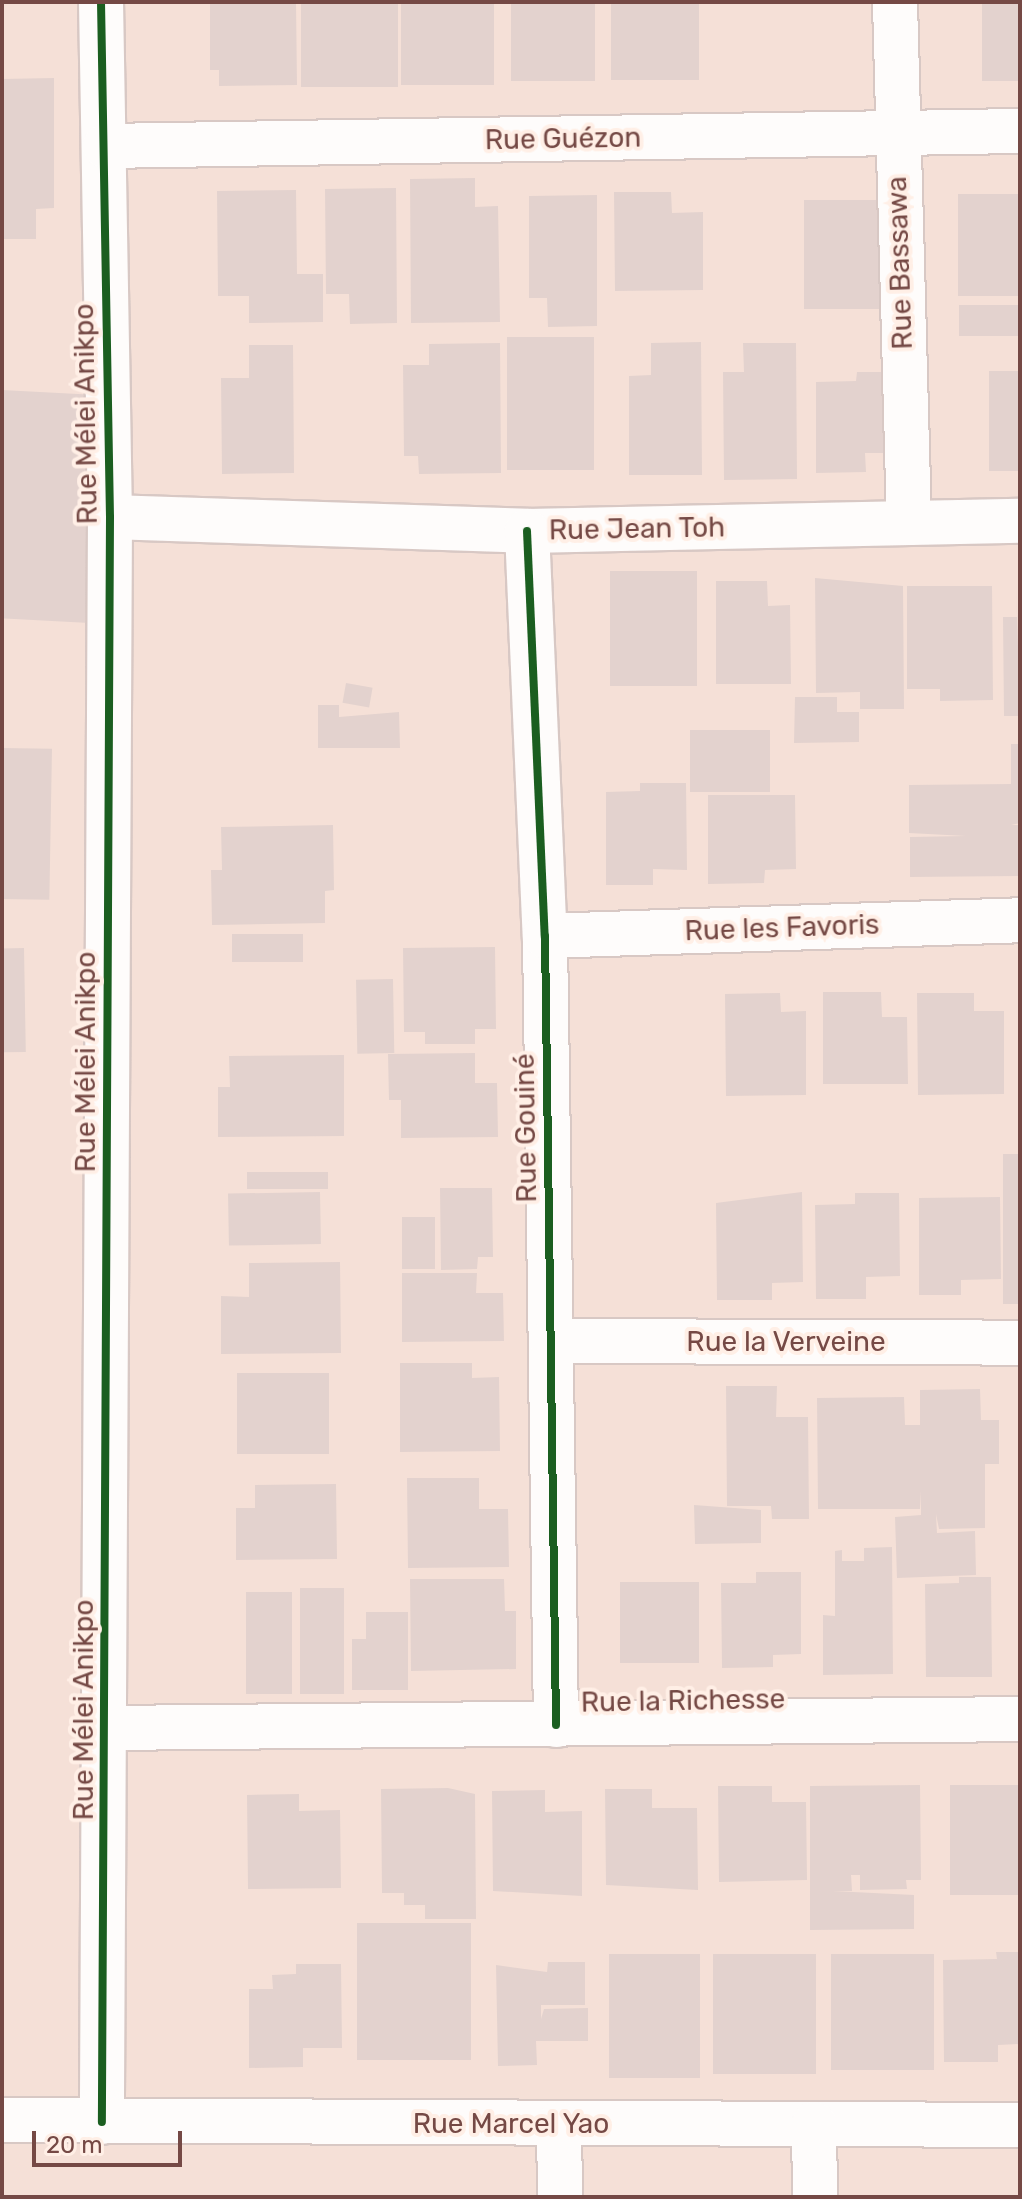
<!DOCTYPE html>
<meta charset="utf-8">
<style>
body{margin:0}
#map{position:relative;width:1022px;height:2199px;overflow:hidden;background:#f7ece6;font-family:Rubik,sans-serif}
div>[style]{position:absolute}
.residential>*{inset:0;background:#f5e0d7;transform-origin:0 0}
.building>*{inset:0;background:#e3d2ce;transform-origin:0 0}
.roads{filter:drop-shadow(2px 0 #d8c8c4) drop-shadow(-2px 0 #d8c8c4) drop-shadow(0 2px #d8c8c4) drop-shadow(0 -2px #d8c8c4)}
.minor>*{height:44px;margin:-22px;padding:0 22px;transform-origin:22px;border-radius:22px;background:#fefcfb}
.cycleway>*{height:8px;margin:-4px;padding:0 4px;transform-origin:4px;border-radius:4px;background:#1b5e20}
span{translate:-50% -50%;white-space:nowrap;text-align:center;line-height:1.15;-webkit-text-stroke:8px #ffefe6;paint-order:stroke}
.street-label{font-size:28px;color:#754945}
.frame{position:absolute;inset:0;border:4px solid #754945;pointer-events:none}
.scale{position:absolute;left:32px;top:2131px;width:150px;height:36px;box-sizing:border-box;border:4px solid #754945;border-top:0;padding-left:10px;font-size:24px;line-height:28px;white-space:nowrap;color:#754945;-webkit-text-stroke:6px #ffefe6;paint-order:stroke}
</style>
<div id="map">
<div class="residential">
<i style="left:2px;top:2px;width:1018px;height:2195px"></i>
</div>
<div class="building">
<i style="clip-path:polygon(210px 2px,296px 2px,297px 85px,219px 86px,219px 70px,210px 70px)"></i>
<i style="left:301px;top:2px;width:97px;height:85px"></i>
<i style="left:401px;top:2px;width:93px;height:83px"></i>
<i style="left:511px;top:2px;width:84px;height:79px"></i>
<i style="left:611px;top:2px;width:88px;height:78px"></i>
<i style="left:982px;top:2px;width:38px;height:79px"></i>
<i style="clip-path:polygon(54px 78px,54px 208px,36px 209px,36px 239px,2px 239px,2px 79px)"></i>
<i style="clip-path:polygon(475px 178px,475px 207px,498px 206px,500px 322px,411px 323px,410px 179px)"></i>
<i style="clip-path:polygon(396px 188px,397px 323px,350px 324px,349px 294px,326px 294px,325px 189px)"></i>
<i style="clip-path:polygon(296px 190px,297px 274px,323px 274px,323px 322px,249px 323px,249px 296px,218px 296px,217px 191px)"></i>
<i style="clip-path:polygon(614px 192px,671px 192px,672px 213px,703px 212px,703px 290px,615px 291px)"></i>
<i style="left:1020px;top:194px;width:102px;height:62px;rotate:90deg"></i>
<i style="clip-path:polygon(597px 195px,597px 326px,548px 327px,547px 298px,529px 298px,529px 196px)"></i>
<i style="left:894px;top:200px;width:109px;height:90px;rotate:90deg"></i>
<i style="left:1020px;top:305px;width:31px;height:61px;rotate:90deg"></i>
<i style="left:594px;top:337px;width:133px;height:87px;rotate:90deg"></i>
<i style="clip-path:polygon(701px 342px,702px 475px,629px 475px,629px 376px,651px 375px,651px 343px)"></i>
<i style="clip-path:polygon(500px 343px,501px 473px,419px 474px,418px 456px,404px 456px,403px 365px,429px 365px,429px 344px)"></i>
<i style="clip-path:polygon(743px 343px,796px 343px,797px 479px,724px 480px,723px 372px,744px 372px)"></i>
<i style="clip-path:polygon(249px 345px,293px 345px,294px 473px,222px 474px,221px 378px,249px 378px)"></i>
<i style="left:989px;top:371px;width:31px;height:100px"></i>
<i style="clip-path:polygon(857px 372px,896px 372px,896px 453px,865px 453px,866px 472px,816px 473px,816px 382px,856px 381px)"></i>
<i style="left:2px;top:390px;width:95px;height:228px;rotate:3deg"></i>
<i style="left:697px;top:571px;width:115px;height:87px;rotate:90deg"></i>
<i style="clip-path:polygon(1016px 576px,1020px 716px,1004px 716px,1003px 617px,1017px 617px)"></i>
<i style="clip-path:polygon(815px 578px,903px 586px,904px 709px,860px 709px,860px 692px,816px 693px)"></i>
<i style="clip-path:polygon(716px 581px,767px 581px,768px 606px,790px 605px,791px 684px,716px 684px)"></i>
<i style="clip-path:polygon(907px 586px,992px 586px,993px 700px,940px 701px,940px 689px,907px 689px)"></i>
<i style="left:346px;top:683px;width:27px;height:20px;rotate:10deg"></i>
<i style="clip-path:polygon(795px 697px,837px 697px,837px 712px,859px 712px,859px 742px,794px 743px)"></i>
<i style="clip-path:polygon(318px 705px,339px 705px,339px 717px,399px 712px,400px 748px,318px 748px)"></i>
<i style="left:770px;top:730px;width:62px;height:80px;rotate:90deg"></i>
<i style="clip-path:polygon(1011px 744px,1020px 744px,1020px 823px,1011px 825px,1020px 825px,1020px 876px,910px 877px,910px 837px,966px 836px,909px 833px,909px 785px,1011px 784px)"></i>
<i style="left:2px;top:748px;width:50px;height:151px;rotate:1deg"></i>
<i style="clip-path:polygon(640px 783px,686px 783px,687px 870px,653px 869px,653px 885px,606px 885px,606px 792px,640px 791px)"></i>
<i style="clip-path:polygon(708px 795px,795px 795px,796px 869px,765px 870px,764px 883px,708px 884px)"></i>
<i style="clip-path:polygon(333px 825px,334px 890px,325px 891px,325px 923px,212px 925px,211px 870px,222px 870px,221px 827px)"></i>
<i style="left:303px;top:934px;width:28px;height:71px;rotate:90deg"></i>
<i style="clip-path:polygon(495px 947px,496px 1029px,475px 1029px,475px 1044px,425px 1044px,425px 1032px,404px 1032px,403px 948px)"></i>
<i style="left:24px;top:948px;width:104px;height:22px;rotate:89deg"></i>
<i style="left:393px;top:979px;width:74px;height:37px;rotate:89deg"></i>
<i style="clip-path:polygon(823px 992px,881px 992px,882px 1017px,907px 1017px,908px 1084px,823px 1084px)"></i>
<i style="clip-path:polygon(780px 993px,781px 1012px,806px 1011px,806px 1095px,726px 1096px,725px 994px)"></i>
<i style="clip-path:polygon(917px 993px,974px 993px,974px 1011px,1004px 1011px,1004px 1094px,918px 1095px)"></i>
<i style="clip-path:polygon(475px 1053px,475px 1083px,497px 1083px,498px 1137px,401px 1138px,401px 1100px,389px 1100px,388px 1054px)"></i>
<i style="clip-path:polygon(344px 1055px,344px 1136px,218px 1137px,218px 1087px,230px 1087px,229px 1056px)"></i>
<i style="left:1020px;top:1154px;width:150px;height:17px;rotate:90deg"></i>
<i style="left:328px;top:1172px;width:17px;height:81px;rotate:90deg"></i>
<i style="clip-path:polygon(440px 1188px,492px 1188px,493px 1257px,478px 1257px,477px 1269px,441px 1270px)"></i>
<i style="left:320px;top:1192px;width:52px;height:92px;rotate:89deg"></i>
<i style="clip-path:polygon(802px 1192px,803px 1282px,772px 1283px,772px 1300px,717px 1300px,716px 1203px)"></i>
<i style="clip-path:polygon(855px 1193px,899px 1193px,900px 1276px,866px 1277px,866px 1299px,816px 1299px,815px 1205px,855px 1204px)"></i>
<i style="clip-path:polygon(1000px 1197px,1001px 1279px,961px 1280px,961px 1295px,919px 1295px,919px 1198px)"></i>
<i style="left:402px;top:1217px;width:33px;height:52px"></i>
<i style="clip-path:polygon(340px 1262px,341px 1353px,221px 1354px,221px 1296px,249px 1297px,249px 1263px)"></i>
<i style="clip-path:polygon(402px 1273px,477px 1273px,476px 1293px,503px 1293px,504px 1341px,402px 1342px)"></i>
<i style="clip-path:polygon(400px 1363px,472px 1363px,472px 1378px,499px 1377px,500px 1451px,400px 1452px)"></i>
<i style="left:329px;top:1373px;width:81px;height:92px;rotate:90deg"></i>
<i style="clip-path:polygon(726px 1386px,777px 1386px,776px 1417px,808px 1417px,809px 1519px,772px 1519px,771px 1506px,727px 1506px)"></i>
<i style="clip-path:polygon(980px 1389px,981px 1420px,999px 1420px,999px 1464px,985px 1464px,985px 1528px,939px 1529px,936px 1514px,937px 1533px,975px 1531px,976px 1575px,897px 1578px,895px 1517px,921px 1515px,921px 1491px,920px 1509px,818px 1509px,817px 1398px,904px 1397px,905px 1425px,920px 1425px,920px 1390px)"></i>
<i style="clip-path:polygon(407px 1478px,479px 1478px,479px 1509px,508px 1509px,509px 1567px,408px 1568px)"></i>
<i style="clip-path:polygon(336px 1484px,337px 1559px,236px 1560px,236px 1508px,255px 1508px,255px 1485px)"></i>
<i style="clip-path:polygon(694px 1505px,761px 1510px,761px 1543px,695px 1544px)"></i>
<i style="clip-path:polygon(892px 1547px,893px 1674px,823px 1675px,823px 1615px,835px 1616px,835px 1551px,842px 1550px,842px 1561px,864px 1561px,864px 1548px)"></i>
<i style="clip-path:polygon(756px 1572px,801px 1572px,801px 1654px,773px 1655px,773px 1667px,722px 1668px,721px 1583px,756px 1583px)"></i>
<i style="clip-path:polygon(959px 1577px,991px 1577px,992px 1677px,926px 1677px,925px 1584px,959px 1583px)"></i>
<i style="clip-path:polygon(410px 1579px,504px 1579px,505px 1611px,516px 1611px,516px 1669px,411px 1671px)"></i>
<i style="left:620px;top:1582px;width:79px;height:81px"></i>
<i style="left:300px;top:1588px;width:44px;height:106px"></i>
<i style="left:246px;top:1592px;width:46px;height:102px"></i>
<i style="clip-path:polygon(366px 1612px,408px 1612px,408px 1690px,352px 1690px,352px 1639px,366px 1639px)"></i>
<i style="clip-path:polygon(920px 1785px,921px 1880px,906px 1880px,907px 1889px,860px 1890px,860px 1875px,851px 1875px,852px 1891px,833px 1891px,914px 1895px,914px 1929px,810px 1930px,810px 1786px)"></i>
<i style="left:1020px;top:1785px;width:110px;height:70px;rotate:90deg"></i>
<i style="clip-path:polygon(718px 1786px,772px 1786px,772px 1802px,806px 1802px,807px 1880px,719px 1882px)"></i>
<i style="clip-path:polygon(448px 1788px,475px 1794px,476px 1919px,425px 1919px,425px 1905px,404px 1905px,404px 1893px,382px 1893px,381px 1789px)"></i>
<i style="clip-path:polygon(605px 1789px,652px 1789px,652px 1808px,697px 1808px,698px 1890px,606px 1885px)"></i>
<i style="clip-path:polygon(545px 1790px,545px 1812px,582px 1811px,582px 1896px,493px 1891px,492px 1791px)"></i>
<i style="clip-path:polygon(299px 1794px,299px 1811px,340px 1810px,341px 1888px,248px 1889px,247px 1795px)"></i>
<i style="left:471px;top:1923px;width:137px;height:114px;rotate:90deg"></i>
<i style="clip-path:polygon(996px 1952px,1020px 1952px,1020px 2044px,998px 2045px,998px 2062px,944px 2062px,943px 1960px,997px 1959px)"></i>
<i style="left:700px;top:1954px;width:124px;height:91px;rotate:90deg"></i>
<i style="left:816px;top:1954px;width:120px;height:103px;rotate:90deg"></i>
<i style="left:934px;top:1954px;width:116px;height:103px;rotate:90deg"></i>
<i style="clip-path:polygon(548px 1962px,585px 1962px,585px 2005px,541px 2005px,541px 2019px,544px 2009px,588px 2008px,588px 2041px,536px 2041px,537px 2065px,498px 2066px,496px 1965px,547px 1972px)"></i>
<i style="clip-path:polygon(296px 1964px,341px 1964px,342px 2048px,303px 2048px,303px 2067px,249px 2068px,249px 1989px,273px 1989px,272px 1975px,296px 1974px)"></i>
</div>
<div class="roads">
<div class="minor">
<i style="left:101px;top:2px;width:515px;rotate:89deg"></i>
<i style="left:110px;top:517px;width:1605px;rotate:90.29deg"></i>
<i style="left:895px;top:2px;width:521px;rotate:88.46deg"></i>
<i style="left:105px;top:146px;width:915px;rotate:-0.94deg"></i>
<i style="left:110px;top:517px;width:417px;rotate:1.9deg"></i>
<i style="left:527px;top:531px;width:493px;rotate:-1.2deg"></i>
<i style="left:527px;top:531px;width:405px;rotate:87.5deg"></i>
<i style="left:545px;top:936px;width:789px;rotate:89.2deg"></i>
<i style="left:545px;top:936px;width:475px;rotate:-1.9deg"></i>
<i style="left:552px;top:1341px;width:468px;rotate:0.2deg"></i>
<i style="left:106px;top:1728px;width:914px;rotate:-0.56deg"></i>
<i style="left:2px;top:2120px;width:1018px;rotate:0.28deg"></i>
<i style="left:559px;top:2124px;width:73px;rotate:89.2deg"></i>
<i style="left:814px;top:2124px;width:73px;rotate:89.2deg"></i>
</div>
</div>
<div class="cycleway">
<i style="left:101px;top:2px;width:515px;rotate:89deg"></i>
<i style="left:110px;top:517px;width:1605px;rotate:90.29deg"></i>
<i style="left:527px;top:531px;width:405px;rotate:87.5deg"></i>
<i style="left:545px;top:936px;width:789px;rotate:89.2deg"></i>
</div>
<div class="street-label">
<span style="left:563px;top:139px;rotate:-1deg">Rue Guézon</span>
<span style="left:900px;top:263px;rotate:-92deg">Rue Bassawa</span>
<span style="left:86px;top:414px;rotate:-91deg">Rue Mélei Anikpo</span>
<span style="left:637px;top:529px;rotate:-1deg">Rue Jean Toh</span>
<span style="left:782px;top:928px;rotate:-2deg">Rue les Favoris</span>
<span style="left:86px;top:1062px;rotate:-90deg">Rue Mélei Anikpo</span>
<span style="left:526px;top:1128px;rotate:-91deg">Rue Gouiné</span>
<span style="left:786px;top:1342px">Rue la Verveine</span>
<span style="left:683px;top:1701px;rotate:-1deg">Rue la Richesse</span>
<span style="left:84px;top:1710px;rotate:-90deg">Rue Mélei Anikpo</span>
<span style="left:511px;top:2124px">Rue Marcel Yao</span>
</div>
<div class="frame"></div>
<div class="scale">20 m</div>
</div>
